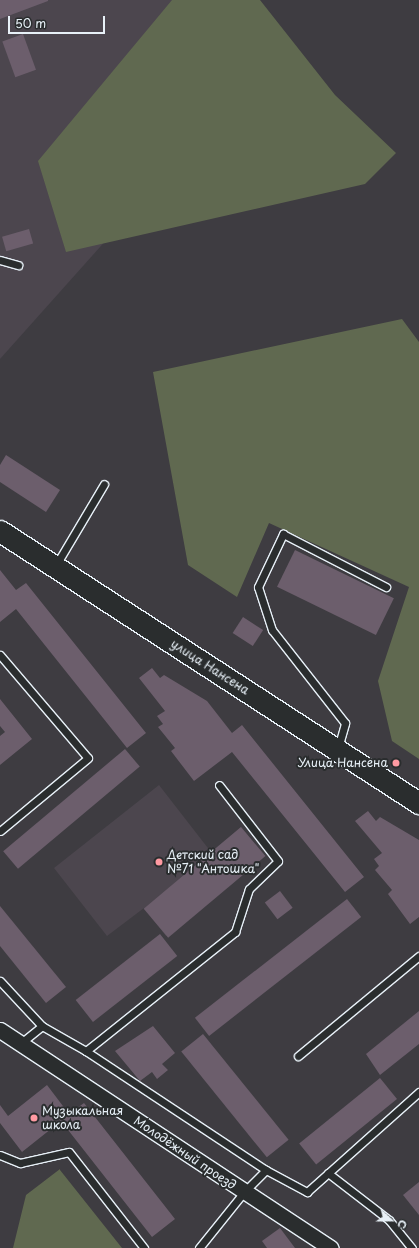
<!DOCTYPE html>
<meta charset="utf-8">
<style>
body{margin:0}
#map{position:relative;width:419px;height:1248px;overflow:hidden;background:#3e3c41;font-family:"Playpen Sans",sans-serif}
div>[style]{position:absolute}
.built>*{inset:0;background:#4c464e}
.green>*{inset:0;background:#606950}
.building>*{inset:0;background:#6c5e6c;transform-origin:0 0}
.roads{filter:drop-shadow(1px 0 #e8f1f8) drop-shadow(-1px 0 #e8f1f8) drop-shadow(0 1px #e8f1f8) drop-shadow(0 -1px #e8f1f8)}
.lane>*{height:7px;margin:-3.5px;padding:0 3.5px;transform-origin:3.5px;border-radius:3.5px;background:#2a2d2e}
.street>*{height:15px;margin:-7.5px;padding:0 7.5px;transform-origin:7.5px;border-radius:7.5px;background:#2a2d2e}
.secondary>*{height:21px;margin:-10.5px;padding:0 10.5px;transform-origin:10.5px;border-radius:10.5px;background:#2a2d2e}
.dots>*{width:11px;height:11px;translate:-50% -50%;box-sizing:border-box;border:2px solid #2a2d2e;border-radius:50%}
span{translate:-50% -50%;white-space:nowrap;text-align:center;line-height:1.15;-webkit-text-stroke:4px #2a2d2e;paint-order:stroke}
.street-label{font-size:12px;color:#e8f1f8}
.poi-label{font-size:12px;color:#e8f1f8}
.right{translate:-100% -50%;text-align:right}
.left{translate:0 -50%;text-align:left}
.north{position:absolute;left:371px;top:1200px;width:40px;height:40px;-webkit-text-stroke:3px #2a2d2e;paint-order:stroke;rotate:111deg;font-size:11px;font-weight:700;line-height:16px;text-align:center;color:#e8f1f8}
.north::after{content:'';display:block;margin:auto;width:14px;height:18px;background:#e8f1f8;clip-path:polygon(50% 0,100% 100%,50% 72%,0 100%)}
.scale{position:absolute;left:8px;top:16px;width:97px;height:18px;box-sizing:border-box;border:2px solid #e8f1f8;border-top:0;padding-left:5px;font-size:12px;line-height:14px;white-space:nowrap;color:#e8f1f8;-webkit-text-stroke:3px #2a2d2e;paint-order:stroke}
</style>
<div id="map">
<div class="built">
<i style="clip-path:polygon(0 0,190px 0,117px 228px,0 359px)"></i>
<i style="clip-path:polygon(159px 785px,211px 852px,241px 827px,265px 856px,166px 936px,144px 908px,107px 936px,54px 868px)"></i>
</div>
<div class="green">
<i style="clip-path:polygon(172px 0,260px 0,335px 95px,396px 153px,365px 184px,66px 252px,38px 161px)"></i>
<i style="clip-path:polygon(402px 319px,419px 342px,419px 759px,392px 741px,378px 681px,409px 587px,269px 523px,237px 597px,188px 565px,153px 372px)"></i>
<i style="clip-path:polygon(60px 1169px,60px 1170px,122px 1248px,13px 1248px,26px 1195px)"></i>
</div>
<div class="building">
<i style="clip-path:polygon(0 0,48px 0,48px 1px,0 19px)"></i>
<i style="left:23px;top:34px;width:38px;height:22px;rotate:70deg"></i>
<i style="left:29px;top:229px;width:15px;height:28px;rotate:74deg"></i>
<i style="clip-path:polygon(6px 455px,60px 490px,46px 512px,0 482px,0 465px)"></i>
<i style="left:295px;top:550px;width:110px;height:41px;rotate:26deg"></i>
<i style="clip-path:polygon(0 570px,16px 590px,26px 583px,146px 733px,127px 748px,16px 609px,0 622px)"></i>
<i style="left:243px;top:617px;width:24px;height:19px;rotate:33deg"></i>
<i style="clip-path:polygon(152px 668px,160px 678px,164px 675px,207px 701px,232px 733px,242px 725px,364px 877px,345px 892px,232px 752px,194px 781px,171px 751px,175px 748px,158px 727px,163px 724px,157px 716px,165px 711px,139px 678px)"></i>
<i style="clip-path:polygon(0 699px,32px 739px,0 765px,0 736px,5px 732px,0 726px)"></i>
<i style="left:125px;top:749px;width:23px;height:159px;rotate:50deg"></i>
<i style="clip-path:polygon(368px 811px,376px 821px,380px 817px,419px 840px,419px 917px,410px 924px,388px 894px,392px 890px,375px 870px,379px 866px,374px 859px,382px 853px,355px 821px)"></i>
<i style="left:241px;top:827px;width:38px;height:127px;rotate:50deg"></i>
<i style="left:280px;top:891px;width:21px;height:19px;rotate:53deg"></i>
<i style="left:347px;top:899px;width:23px;height:193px;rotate:52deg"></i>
<i style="clip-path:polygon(0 906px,66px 987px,46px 1003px,0 946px)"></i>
<i style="left:160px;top:934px;width:28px;height:107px;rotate:52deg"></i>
<i style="clip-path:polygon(419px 1011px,419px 1044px,380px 1075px,366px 1054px)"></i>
<i style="clip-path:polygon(153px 1026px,175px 1053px,162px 1064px,168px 1070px,157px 1079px,152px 1072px,140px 1081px,115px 1051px)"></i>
<i style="left:203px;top:1034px;width:136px;height:28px;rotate:51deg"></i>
<i style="left:380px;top:1078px;width:27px;height:104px;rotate:51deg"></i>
<i style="clip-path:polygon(47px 1085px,69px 1114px,84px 1103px,175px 1219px,152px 1237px,61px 1121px,22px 1152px,0 1123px,0 1105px,8px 1116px)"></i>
<i style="clip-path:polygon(419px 1182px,419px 1215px,403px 1195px)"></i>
<i style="clip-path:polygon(280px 1228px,295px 1248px,267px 1248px,262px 1241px)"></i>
</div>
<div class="roads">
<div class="lane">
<i style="left:0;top:260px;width:19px;rotate:16deg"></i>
<i style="left:56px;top:565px;width:94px;rotate:-59.3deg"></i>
<i style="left:0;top:655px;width:135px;rotate:49.5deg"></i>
<i style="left:88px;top:758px;width:114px;rotate:140.3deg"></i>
<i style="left:338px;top:748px;width:26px;rotate:-74deg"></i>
<i style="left:345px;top:723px;width:118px;rotate:-128.1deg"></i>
<i style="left:272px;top:630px;width:45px;rotate:-108deg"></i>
<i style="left:258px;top:587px;width:59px;rotate:-64.7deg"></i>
<i style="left:283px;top:534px;width:116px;rotate:27.2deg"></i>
<i style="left:0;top:981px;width:62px;rotate:47deg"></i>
<i style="left:42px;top:1026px;width:27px;rotate:141deg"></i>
<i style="left:42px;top:1026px;width:51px;rotate:29.6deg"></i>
<i style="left:86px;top:1051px;width:191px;rotate:-38.6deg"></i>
<i style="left:235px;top:932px;width:45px;rotate:-72deg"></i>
<i style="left:249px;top:889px;width:40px;rotate:-44deg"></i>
<i style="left:278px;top:861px;width:96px;rotate:-127.8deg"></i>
<i style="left:86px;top:1051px;width:216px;rotate:33.5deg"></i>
<i style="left:298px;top:1056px;width:157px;rotate:-39.6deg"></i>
<i style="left:0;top:1155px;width:22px;rotate:22deg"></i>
<i style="left:20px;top:1163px;width:50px;rotate:-12.7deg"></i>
<i style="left:69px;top:1152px;width:122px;rotate:52deg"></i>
<i style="left:328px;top:1173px;width:77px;rotate:37.6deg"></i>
<i style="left:389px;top:1220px;width:36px;rotate:51deg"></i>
<i style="left:199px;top:1248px;width:72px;rotate:-51.2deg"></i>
<i style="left:244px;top:1192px;width:31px;rotate:-45deg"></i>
<i style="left:266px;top:1170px;width:47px;rotate:28.2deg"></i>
<i style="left:307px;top:1192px;width:150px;rotate:-41.8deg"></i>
</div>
<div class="street">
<i style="left:0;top:1030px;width:396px;rotate:33.4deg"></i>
</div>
<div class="secondary">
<i style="left:0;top:531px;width:500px;rotate:33deg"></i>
</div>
</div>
<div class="dots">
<i style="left:396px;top:763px;background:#ff9aa2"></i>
<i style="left:159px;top:862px;background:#ff9aa2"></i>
<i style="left:34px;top:1118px;background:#ff9aa2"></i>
</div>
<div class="street-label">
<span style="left:210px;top:667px;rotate:33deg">улица Нансена</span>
<span style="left:185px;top:1153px;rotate:34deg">Молодёжный проезд</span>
</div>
<div class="poi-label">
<span class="right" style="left:388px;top:763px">Улица Нансена</span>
<span class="left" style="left:167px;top:862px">Детский сад<br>№71 "Антошка"</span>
<span class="left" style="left:42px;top:1118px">Музыкальная<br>школа</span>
</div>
<div class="north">С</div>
<div class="scale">50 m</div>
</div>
